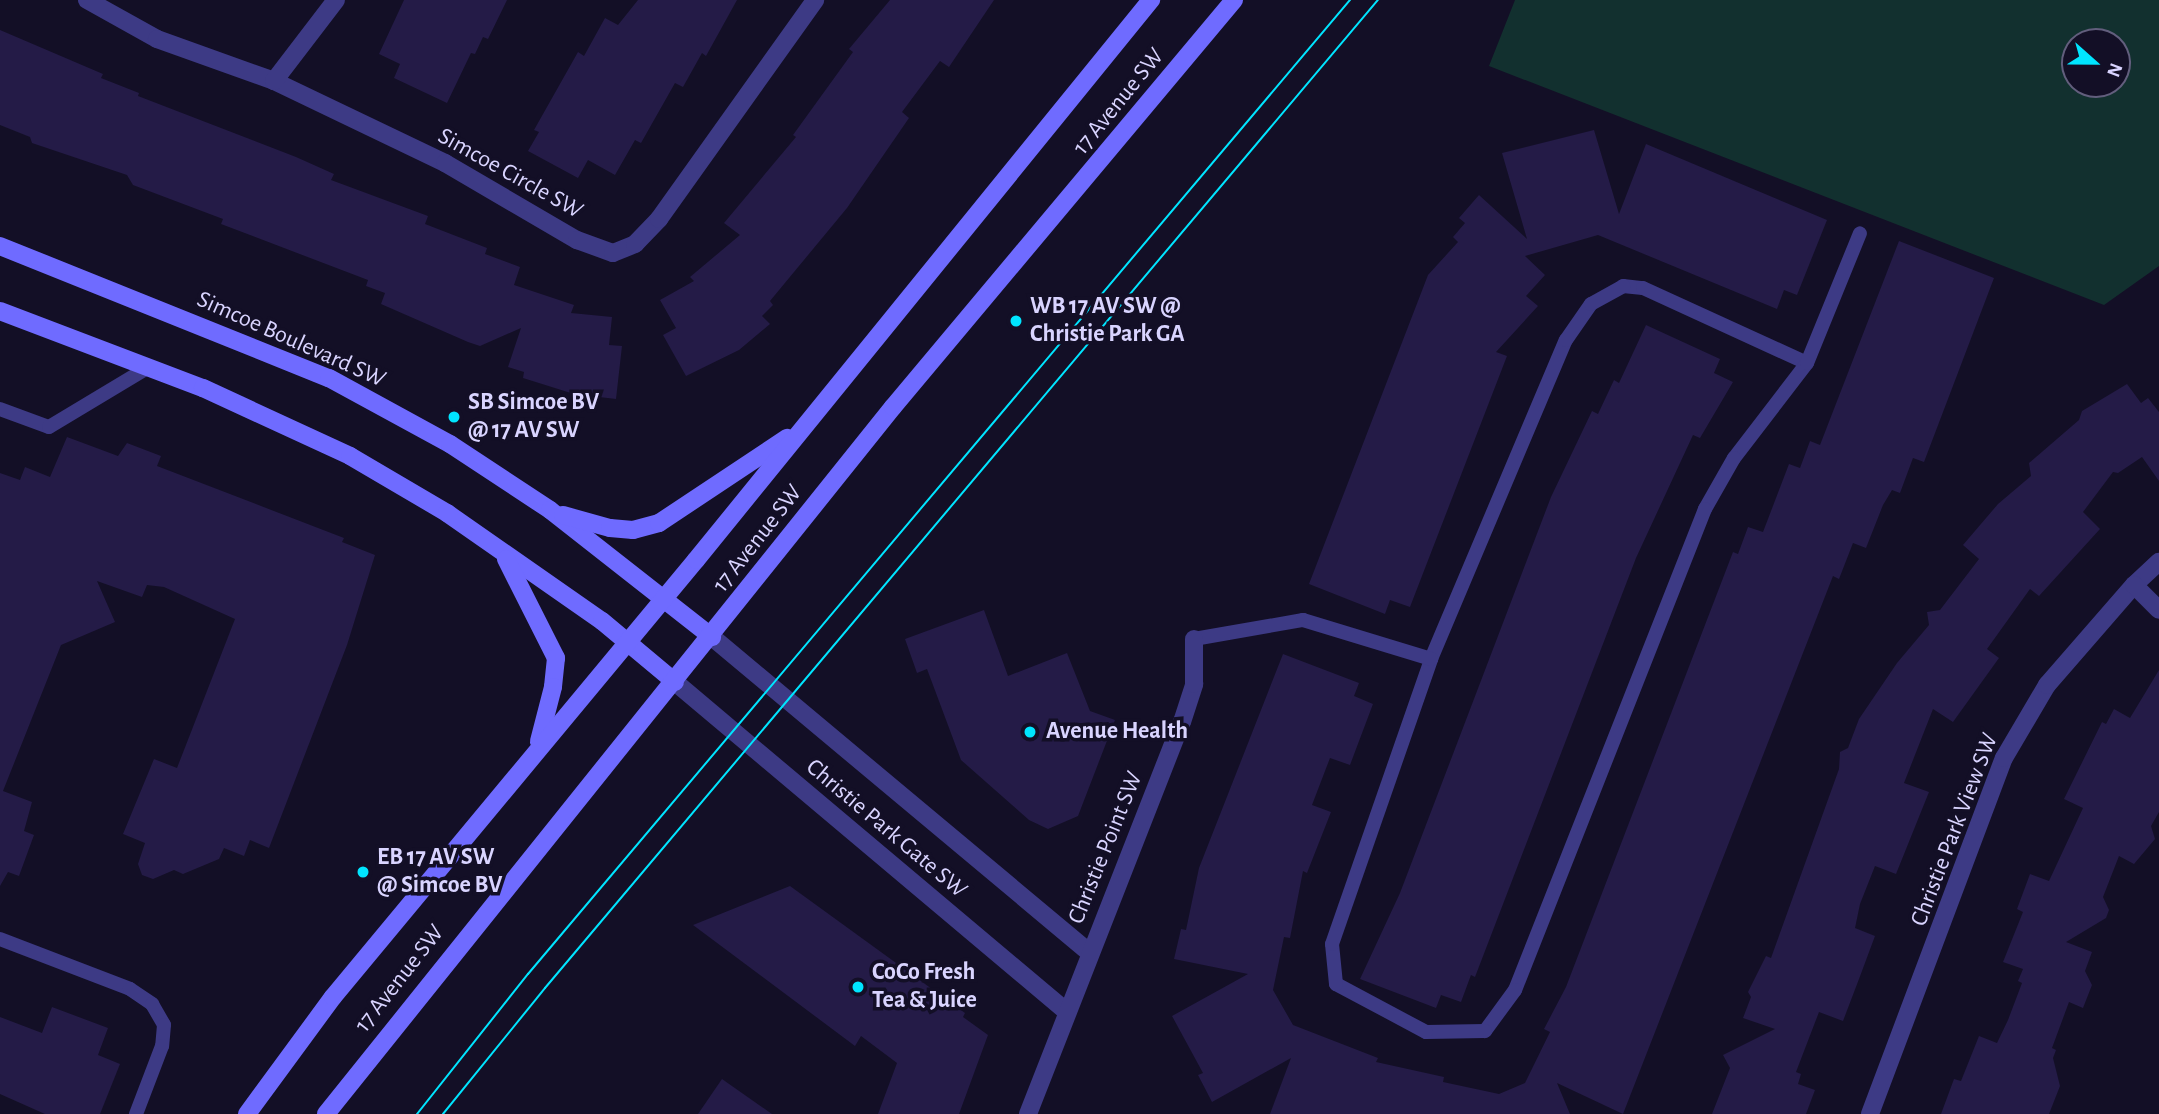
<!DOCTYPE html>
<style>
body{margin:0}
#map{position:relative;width:2159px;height:1114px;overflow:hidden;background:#130f26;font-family:"Alegreya Sans",sans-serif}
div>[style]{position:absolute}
.green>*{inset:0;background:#12302f}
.building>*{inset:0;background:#241b47}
.lane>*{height:14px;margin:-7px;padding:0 7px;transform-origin:7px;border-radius:7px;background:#3d3a85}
.street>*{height:18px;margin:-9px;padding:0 9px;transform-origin:9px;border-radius:9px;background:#3d3a85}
.secondary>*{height:18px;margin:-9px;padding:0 9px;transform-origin:9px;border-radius:9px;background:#6f6bff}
.tram>*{height:2px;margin:-1px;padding:0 1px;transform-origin:1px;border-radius:1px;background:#00e5ff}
.dots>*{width:19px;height:19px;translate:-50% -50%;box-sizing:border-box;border:4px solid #130f26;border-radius:50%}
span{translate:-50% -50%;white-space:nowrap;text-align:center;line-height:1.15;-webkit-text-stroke:7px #130f26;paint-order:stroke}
.street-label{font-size:24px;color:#d9d4ff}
.poi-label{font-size:24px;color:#d9d4ff;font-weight:700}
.left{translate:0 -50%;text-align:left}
.north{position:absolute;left:2061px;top:28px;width:70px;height:70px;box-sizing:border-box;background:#130f26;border:2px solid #625e7d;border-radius:50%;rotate:111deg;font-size:19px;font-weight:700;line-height:28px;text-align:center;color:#d9d4ff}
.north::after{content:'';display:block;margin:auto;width:24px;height:32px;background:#00e5ff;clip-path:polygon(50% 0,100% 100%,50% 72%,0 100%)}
</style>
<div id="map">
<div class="green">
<i style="clip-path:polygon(evenodd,1515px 0,2159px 0,2159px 266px,2104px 305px,1489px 66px,1515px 0,2117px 42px,2117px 84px,2075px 84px,2075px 42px,2117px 42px)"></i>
</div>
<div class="building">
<i style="clip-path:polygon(404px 0,507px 0,488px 39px,483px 37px,475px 54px,471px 53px,447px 103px,394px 78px,400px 64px,379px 54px)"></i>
<i style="clip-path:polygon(638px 0,737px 0,706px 56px,702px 53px,683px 87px,675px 83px,641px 143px,635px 140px,615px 175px,588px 160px,578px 178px,528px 151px,539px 132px,534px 130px,578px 52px,584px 56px,605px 18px,618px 25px)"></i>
<i style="clip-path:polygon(890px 0,994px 0,949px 67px,940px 61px,902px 112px,909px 118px,847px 208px,770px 301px,773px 305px,762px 316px,770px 324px,739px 350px,686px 376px,663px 335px,676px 328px,660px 300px,694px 281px,690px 277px,740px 235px,724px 223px,796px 137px,793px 135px,853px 52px,849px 49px)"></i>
<i style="clip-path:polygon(0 30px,103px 74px,101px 78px,139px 93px,138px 96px,296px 157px,334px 174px,331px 180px,428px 216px,425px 224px,487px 248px,485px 254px,520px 267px,514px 285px,574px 305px,571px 313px,612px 317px,609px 345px,622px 346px,616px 399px,574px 394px,523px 378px,524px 372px,508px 367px,521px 328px,480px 346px,468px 342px,381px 304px,385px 293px,366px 286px,368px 280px,221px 224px,223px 219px,133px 185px,127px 175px,32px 143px,30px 137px,0 125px)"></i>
<i style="clip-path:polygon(1594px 130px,1619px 214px,1646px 144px,1827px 220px,1797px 295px,1784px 290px,1777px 309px,1598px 235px,1525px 256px,1545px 275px,1526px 296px,1538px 306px,1496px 352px,1507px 356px,1410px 607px,1390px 600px,1385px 614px,1309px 584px,1428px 275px,1458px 242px,1453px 237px,1465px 223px,1459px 218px,1479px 195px,1527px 239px,1502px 153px)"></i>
<i style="clip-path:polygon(1899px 241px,1994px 278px,1924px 462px,1913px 458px,1900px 493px,1892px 490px,1883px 505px,1866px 548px,1853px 543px,1839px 579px,1833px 576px,1623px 1114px,1557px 1083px,1570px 1114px,1270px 1114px,1291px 1058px,1212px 1102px,1198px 1075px,1203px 1073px,1172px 1016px,1248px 974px,1174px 959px,1181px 929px,1186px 930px,1199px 868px,1283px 654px,1359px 683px,1354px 696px,1373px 704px,1350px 765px,1330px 758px,1312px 805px,1331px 812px,1307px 873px,1303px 871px,1290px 938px,1284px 937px,1273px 990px,1293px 1025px,1378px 1058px,1376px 1062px,1444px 1077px,1443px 1082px,1499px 1094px,1525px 1083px,1550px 1032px,1544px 1029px,1566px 987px,1733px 552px,1738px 554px,1748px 527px,1763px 532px,1789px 464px,1800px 468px,1810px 441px,1820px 445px)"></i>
<i style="clip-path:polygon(1646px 325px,1720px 359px,1714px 373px,1733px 382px,1700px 438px,1693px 435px,1636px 558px,1475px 977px,1471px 975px,1461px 1002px,1441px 995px,1436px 1008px,1360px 979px,1400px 893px,1551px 497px,1592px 411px,1598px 414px,1614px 380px,1619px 383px)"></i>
<i style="clip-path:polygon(2127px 384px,2141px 403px,2148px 398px,2159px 412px,2159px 481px,2142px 457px,2118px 473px,2113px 472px,2083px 512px,2100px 529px,2039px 596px,2030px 589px,1987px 649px,1999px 658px,1953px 722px,1933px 709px,1904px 783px,1929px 792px,1896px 874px,1875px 866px,1860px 904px,1855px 928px,1875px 936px,1859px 979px,1843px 1021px,1819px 1012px,1796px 1072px,1801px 1074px,1798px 1084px,1815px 1090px,1806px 1114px,1712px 1114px,1730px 1068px,1723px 1055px,1775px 1029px,1743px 1018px,1751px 997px,1748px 992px,1766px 956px,1771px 958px,1839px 769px,1840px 752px,1848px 748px,1859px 719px,1897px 663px,1929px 625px,1927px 612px,1940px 610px,1979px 559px,1963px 545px,1998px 504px,2031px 476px,2029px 463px,2079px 420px,2082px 411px)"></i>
<i style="clip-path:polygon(67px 437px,118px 456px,127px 443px,161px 456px,157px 466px,344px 538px,342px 542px,375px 555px,347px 645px,269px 848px,250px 840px,244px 856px,224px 848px,219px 859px,183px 874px,174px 870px,153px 879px,142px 875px,138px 864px,145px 843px,123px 834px,154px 759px,177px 768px,235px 619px,164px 587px,147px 585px,142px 597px,97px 581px,115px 622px,61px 645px,3px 791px,32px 802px,24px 831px,34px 835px,19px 876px,8px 872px,0 886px,0 473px,20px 480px,25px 467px,50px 477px)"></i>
<i style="clip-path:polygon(984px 610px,1008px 676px,1067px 653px,1090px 711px,1115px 720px,1078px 816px,1048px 829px,1029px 820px,961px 760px,927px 669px,917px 673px,905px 639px)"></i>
<i style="clip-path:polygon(2159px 670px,2159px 812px,2151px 826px,2155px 839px,2134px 864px,2119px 856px,2103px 897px,2109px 910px,2106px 918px,2066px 942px,2092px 952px,2085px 971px,2092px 985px,2083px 1008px,2069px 1002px,2052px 1048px,2056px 1050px,2053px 1058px,2060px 1086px,2049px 1114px,1941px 1114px,1954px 1079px,1961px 1081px,1979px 1036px,1997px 1043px,2008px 1020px,2022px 983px,2018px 981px,2023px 969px,2003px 962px,2023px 912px,2017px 909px,2030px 874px,2049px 881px,2083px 808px,2064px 799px,2102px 722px,2106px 724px,2114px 709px,2130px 718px)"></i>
<i style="clip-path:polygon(790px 886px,965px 1013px,963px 1017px,988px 1035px,959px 1114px,878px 1114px,897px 1063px,861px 1036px,855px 1046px,693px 925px)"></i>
<i style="clip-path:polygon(52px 1007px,108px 1028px,98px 1055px,120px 1064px,100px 1114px,45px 1114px,0 1094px,0 1017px,42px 1033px)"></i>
<i style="clip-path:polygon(722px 1079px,772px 1114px,698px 1114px)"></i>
</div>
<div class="lane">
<i style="left:1623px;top:286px;width:20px;rotate:6deg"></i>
<i style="left:1643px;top:288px;width:180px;rotate:24.6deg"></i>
<i style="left:1807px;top:363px;width:120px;rotate:127.5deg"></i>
<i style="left:1734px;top:458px;width:59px;rotate:119.6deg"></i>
<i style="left:1705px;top:509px;width:517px;rotate:111.55deg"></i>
<i style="left:1515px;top:990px;width:51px;rotate:126.2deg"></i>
<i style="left:1485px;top:1031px;width:59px;rotate:179deg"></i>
<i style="left:1426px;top:1032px;width:102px;rotate:-151.9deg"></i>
<i style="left:1336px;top:984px;width:40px;rotate:-95.7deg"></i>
<i style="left:1332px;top:944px;width:302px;rotate:-70.8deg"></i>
<i style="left:1431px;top:659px;width:346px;rotate:-67.1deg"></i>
<i style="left:1566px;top:340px;width:44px;rotate:-55.2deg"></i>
<i style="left:1591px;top:304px;width:37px;rotate:-29deg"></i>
<i style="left:1807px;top:363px;width:140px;rotate:-67.8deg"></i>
<i style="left:0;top:409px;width:52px;rotate:20.2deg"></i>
<i style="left:49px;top:427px;width:117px;rotate:-31deg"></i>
<i style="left:1194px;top:639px;width:111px;rotate:-9.9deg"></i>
<i style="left:1303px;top:620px;width:134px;rotate:16.9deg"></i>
<i style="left:0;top:939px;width:139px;rotate:21deg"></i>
<i style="left:130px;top:989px;width:27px;rotate:34deg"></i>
<i style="left:152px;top:1004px;width:24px;rotate:60deg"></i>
<i style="left:164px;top:1025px;width:21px;rotate:95deg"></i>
<i style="left:162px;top:1046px;width:73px;rotate:110.9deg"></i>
</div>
<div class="street">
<i style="left:87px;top:0;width:80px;rotate:29.1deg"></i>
<i style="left:157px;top:39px;width:124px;rotate:19.7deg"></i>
<i style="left:274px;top:81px;width:190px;rotate:25.6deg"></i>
<i style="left:445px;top:163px;width:153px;rotate:30.3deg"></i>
<i style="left:577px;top:240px;width:38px;rotate:20deg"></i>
<i style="left:613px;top:253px;width:24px;rotate:-22deg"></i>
<i style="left:635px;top:244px;width:35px;rotate:-46deg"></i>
<i style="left:659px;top:219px;width:269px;rotate:-54.5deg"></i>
<i style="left:274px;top:81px;width:102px;rotate:-52.6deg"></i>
<i style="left:2134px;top:585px;width:34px;rotate:-43deg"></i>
<i style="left:712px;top:637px;width:493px;rotate:39.9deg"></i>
<i style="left:675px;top:682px;width:512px;rotate:40.09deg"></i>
<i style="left:1028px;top:1114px;width:421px;rotate:-68.6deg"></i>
<i style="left:1182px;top:722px;width:40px;rotate:-72deg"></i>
<i style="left:1194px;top:684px;width:45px;rotate:-90deg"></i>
<i style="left:1870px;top:1114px;width:380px;rotate:-69.4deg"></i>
<i style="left:2004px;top:758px;width:85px;rotate:-59.5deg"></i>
<i style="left:2047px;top:685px;width:133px;rotate:-49deg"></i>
<i style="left:2134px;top:585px;width:35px;rotate:45deg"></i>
</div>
<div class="secondary">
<i style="left:0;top:246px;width:354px;rotate:21.9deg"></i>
<i style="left:329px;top:378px;width:138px;rotate:28.6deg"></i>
<i style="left:450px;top:444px;width:120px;rotate:33.4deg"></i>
<i style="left:550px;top:510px;width:206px;rotate:38.1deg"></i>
<i style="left:0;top:311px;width:217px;rotate:20.8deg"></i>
<i style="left:203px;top:388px;width:162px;rotate:24.8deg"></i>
<i style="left:350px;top:456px;width:113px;rotate:30.4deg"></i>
<i style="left:447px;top:513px;width:189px;rotate:34.9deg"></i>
<i style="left:602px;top:621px;width:95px;rotate:39.9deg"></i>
<i style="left:563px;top:515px;width:49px;rotate:15.5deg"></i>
<i style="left:610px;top:528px;width:23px;rotate:5deg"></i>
<i style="left:633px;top:530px;width:27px;rotate:-15deg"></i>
<i style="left:659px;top:523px;width:154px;rotate:-33.6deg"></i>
<i style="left:506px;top:559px;width:111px;rotate:63.2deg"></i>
<i style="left:556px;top:658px;width:29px;rotate:96deg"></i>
<i style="left:553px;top:687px;width:56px;rotate:104.5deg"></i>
<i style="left:247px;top:1114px;width:145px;rotate:-53.7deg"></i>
<i style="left:333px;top:997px;width:568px;rotate:-50.28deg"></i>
<i style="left:696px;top:560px;width:722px;rotate:-50.91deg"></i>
<i style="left:326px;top:1114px;width:906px;rotate:-51.27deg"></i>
<i style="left:893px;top:407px;width:531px;rotate:-50.04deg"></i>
</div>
<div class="tram">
<i style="left:417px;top:1114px;width:179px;rotate:-51.6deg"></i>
<i style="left:528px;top:974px;width:1275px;rotate:-49.84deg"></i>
<i style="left:443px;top:1114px;width:162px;rotate:-51deg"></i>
<i style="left:545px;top:988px;width:1292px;rotate:-49.87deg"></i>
</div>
<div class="dots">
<i style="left:1016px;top:321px;background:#00e5ff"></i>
<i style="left:454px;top:417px;background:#00e5ff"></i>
<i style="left:1030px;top:732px;background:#00e5ff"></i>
<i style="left:363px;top:872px;background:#00e5ff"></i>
<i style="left:858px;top:987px;background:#00e5ff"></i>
</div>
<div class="street-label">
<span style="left:1119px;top:102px;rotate:-51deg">17 Avenue SW</span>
<span style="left:510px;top:174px;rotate:29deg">Simcoe Circle SW</span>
<span style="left:291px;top:340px;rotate:24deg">Simcoe Boulevard SW</span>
<span style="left:758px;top:539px;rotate:-52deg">17 Avenue SW</span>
<span style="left:886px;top:829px;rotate:40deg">Christie Park Gate SW</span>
<span style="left:1955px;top:830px;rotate:-69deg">Christie Park View SW</span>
<span style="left:1106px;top:848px;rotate:-68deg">Christie Point SW</span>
<span style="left:400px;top:979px;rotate:-52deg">17 Avenue SW</span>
</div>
<div class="poi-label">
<span class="left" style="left:1030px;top:321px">WB 17 AV SW @<br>Christie Park GA</span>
<span class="left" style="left:468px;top:417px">SB Simcoe BV<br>@ 17 AV SW</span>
<span class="left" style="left:1046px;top:732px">Avenue Health</span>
<span class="left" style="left:377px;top:872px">EB 17 AV SW<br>@ Simcoe BV</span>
<span class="left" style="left:872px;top:987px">CoCo Fresh<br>Tea &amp; Juice</span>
</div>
<div class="north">N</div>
</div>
